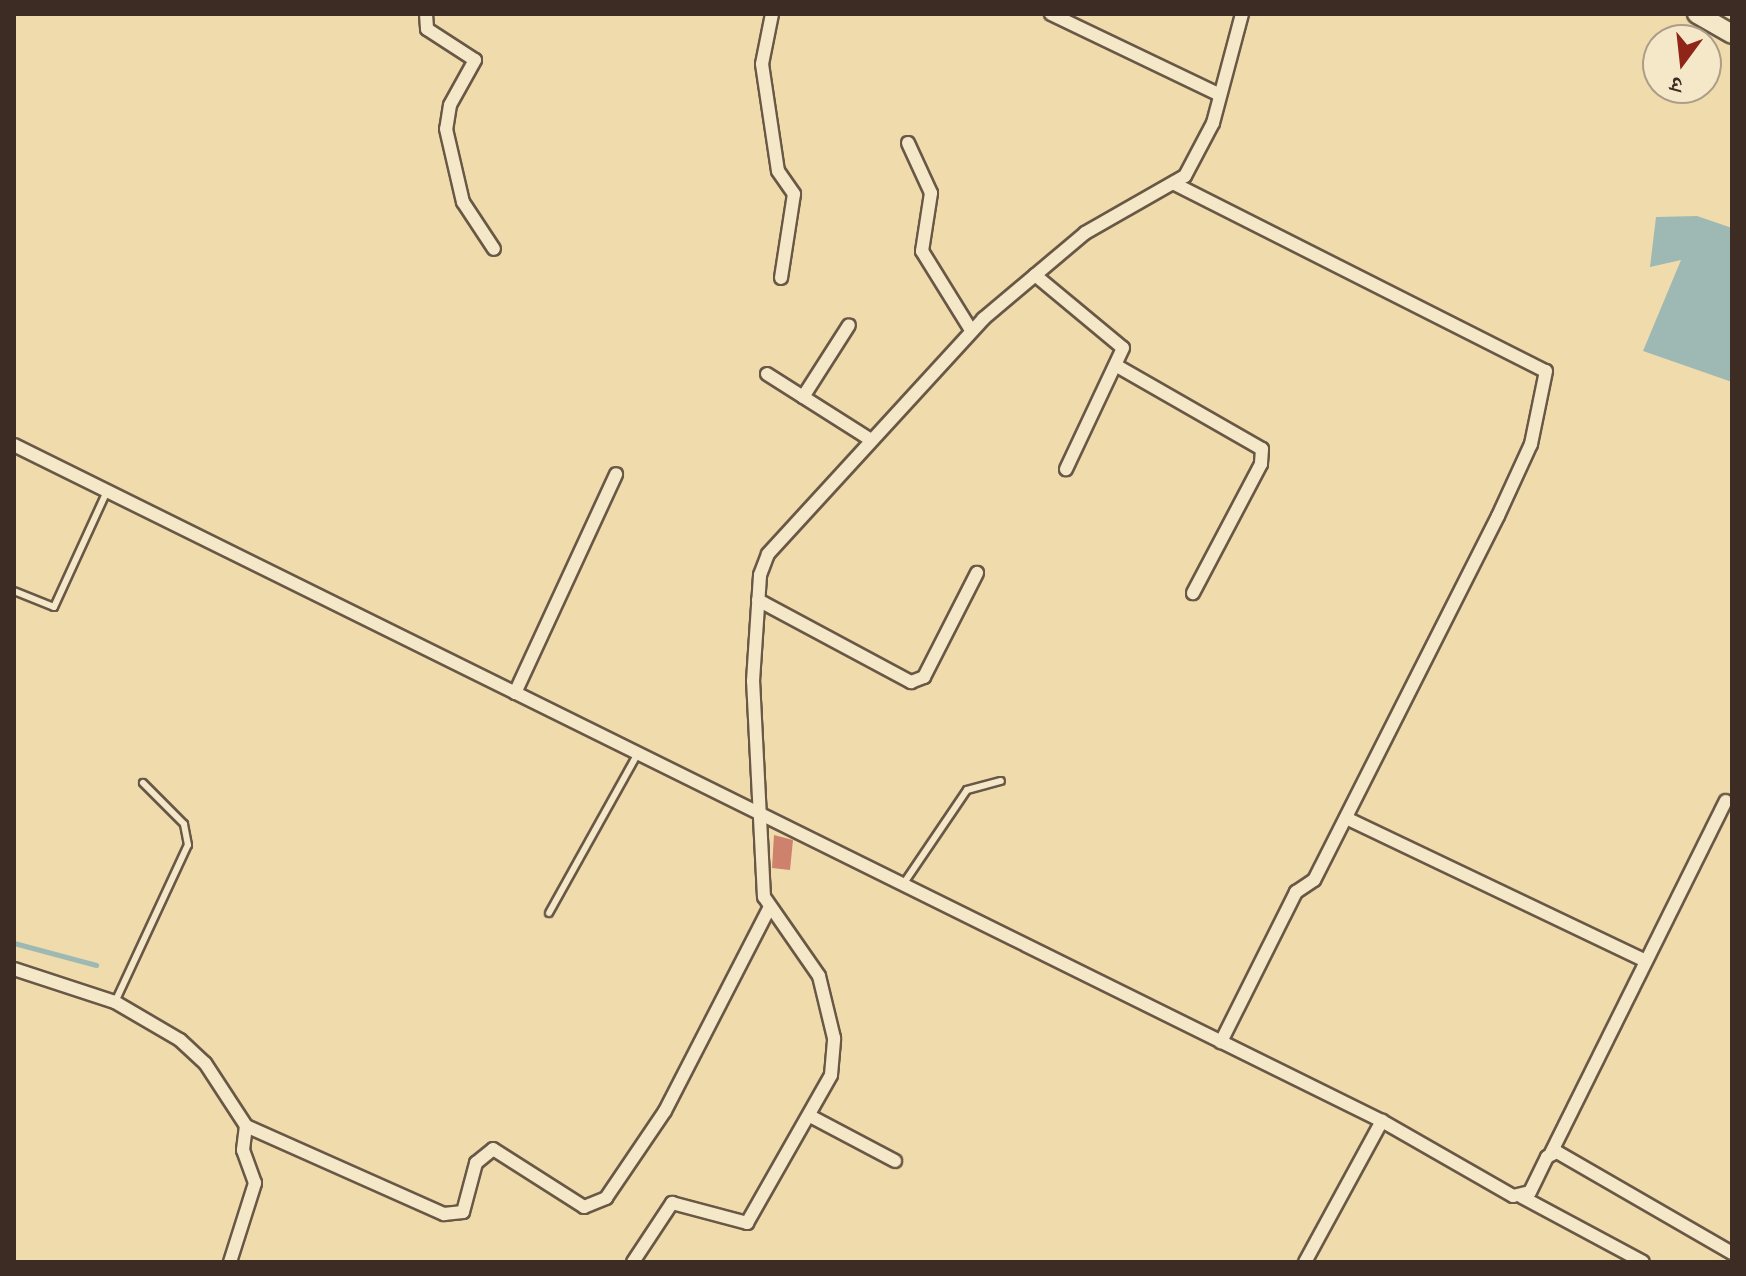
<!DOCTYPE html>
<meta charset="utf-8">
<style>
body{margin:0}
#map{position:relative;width:1746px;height:1276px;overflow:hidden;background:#f0dbac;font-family:"Gentium Book Plus","Noto Serif Devanagari",serif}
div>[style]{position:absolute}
.water>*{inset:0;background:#9eb9b4}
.stream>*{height:5px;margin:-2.5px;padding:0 2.5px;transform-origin:2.5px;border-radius:2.5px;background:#9eb9b4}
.building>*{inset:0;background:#ce826d}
.roads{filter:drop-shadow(2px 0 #695846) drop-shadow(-2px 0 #695846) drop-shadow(0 2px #695846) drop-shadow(0 -2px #695846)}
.lane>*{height:6px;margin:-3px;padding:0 3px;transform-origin:3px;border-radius:3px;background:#f5e8c9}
.street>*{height:12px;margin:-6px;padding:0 6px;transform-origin:6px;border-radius:6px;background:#f5e8c9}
.secondary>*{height:18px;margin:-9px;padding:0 9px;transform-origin:9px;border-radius:9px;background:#f5e8c9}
span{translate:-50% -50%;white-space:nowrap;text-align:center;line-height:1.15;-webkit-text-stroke:8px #f5e8c9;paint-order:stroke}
.frame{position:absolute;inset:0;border:16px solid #3c2c24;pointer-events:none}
.north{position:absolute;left:1642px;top:24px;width:80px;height:80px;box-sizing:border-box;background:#f5e8c9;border:2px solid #ab9d87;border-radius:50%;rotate:195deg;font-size:22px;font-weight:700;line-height:32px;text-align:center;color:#3c2c24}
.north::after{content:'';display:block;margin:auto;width:28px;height:36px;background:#8f2418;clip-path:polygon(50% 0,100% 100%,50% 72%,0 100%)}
</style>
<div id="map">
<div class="water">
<i style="clip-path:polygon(1697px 216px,1732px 228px,1732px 382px,1643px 351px,1681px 260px,1650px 267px,1656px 217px)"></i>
</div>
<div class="stream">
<i style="left:14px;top:943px;width:85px;rotate:15deg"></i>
</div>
<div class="building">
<i style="clip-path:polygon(774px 835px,793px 840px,790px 870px,772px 868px)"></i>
</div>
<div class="roads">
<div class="lane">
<i style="left:14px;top:591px;width:43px;rotate:21.8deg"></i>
<i style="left:54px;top:607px;width:128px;rotate:-65.4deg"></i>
<i style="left:904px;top:883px;width:112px;rotate:-55.9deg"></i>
<i style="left:967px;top:790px;width:35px;rotate:-15deg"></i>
<i style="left:549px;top:913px;width:183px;rotate:-60.9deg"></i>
<i style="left:115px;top:1002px;width:173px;rotate:-65.1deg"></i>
<i style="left:188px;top:845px;width:21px;rotate:-101deg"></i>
<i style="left:184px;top:824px;width:58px;rotate:-135deg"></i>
</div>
<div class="street">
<i style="left:426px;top:14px;width:15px;rotate:86deg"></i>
<i style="left:427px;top:29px;width:57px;rotate:32.9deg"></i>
<i style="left:475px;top:60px;width:51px;rotate:119.1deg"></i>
<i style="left:450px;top:105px;width:24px;rotate:99deg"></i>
<i style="left:446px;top:129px;width:75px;rotate:76.9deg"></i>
<i style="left:463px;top:202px;width:56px;rotate:56.6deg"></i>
<i style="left:772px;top:14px;width:51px;rotate:101.3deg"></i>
<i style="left:762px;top:64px;width:108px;rotate:81.5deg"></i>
<i style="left:778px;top:171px;width:28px;rotate:55deg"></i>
<i style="left:794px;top:194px;width:85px;rotate:98.8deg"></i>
<i style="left:1051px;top:14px;width:185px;rotate:25.6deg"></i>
<i style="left:908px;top:143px;width:55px;rotate:65.3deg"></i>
<i style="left:931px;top:193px;width:59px;rotate:98.8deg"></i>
<i style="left:922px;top:251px;width:93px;rotate:58.2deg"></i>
<i style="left:1175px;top:184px;width:415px;rotate:26.8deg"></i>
<i style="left:1546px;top:371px;width:75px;rotate:101.6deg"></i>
<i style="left:1531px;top:444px;width:79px;rotate:114.6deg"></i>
<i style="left:1498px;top:516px;width:408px;rotate:116.8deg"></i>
<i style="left:1314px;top:880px;width:22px;rotate:146deg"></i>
<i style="left:1296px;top:892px;width:168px;rotate:116.6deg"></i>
<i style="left:1035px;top:275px;width:114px;rotate:39.7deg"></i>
<i style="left:1123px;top:348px;width:134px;rotate:115.2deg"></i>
<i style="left:1117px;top:366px;width:167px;rotate:29.8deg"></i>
<i style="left:1262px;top:449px;width:15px;rotate:94deg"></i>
<i style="left:1261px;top:464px;width:146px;rotate:117.8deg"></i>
<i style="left:767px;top:374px;width:120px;rotate:32.4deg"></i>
<i style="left:803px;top:397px;width:85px;rotate:-57.4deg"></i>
<i style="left:14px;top:445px;width:1526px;rotate:26.3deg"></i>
<i style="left:1382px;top:1121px;width:151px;rotate:29.8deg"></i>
<i style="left:1513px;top:1196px;width:17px;rotate:-13deg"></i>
<i style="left:1530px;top:1192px;width:39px;rotate:-64deg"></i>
<i style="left:1547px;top:1157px;width:11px;rotate:-27deg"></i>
<i style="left:1557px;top:1152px;width:202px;rotate:30deg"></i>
<i style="left:758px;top:600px;width:174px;rotate:28.2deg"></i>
<i style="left:911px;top:682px;width:14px;rotate:-21deg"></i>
<i style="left:924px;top:677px;width:117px;rotate:-63deg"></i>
<i style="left:515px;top:693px;width:241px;rotate:-65.2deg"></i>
<i style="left:1346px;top:818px;width:332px;rotate:25.5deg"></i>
<i style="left:14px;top:969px;width:106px;rotate:18.1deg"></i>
<i style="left:115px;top:1002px;width:75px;rotate:30.3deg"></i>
<i style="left:180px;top:1040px;width:34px;rotate:43deg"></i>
<i style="left:205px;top:1063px;width:75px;rotate:56.9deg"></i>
<i style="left:246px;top:1126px;width:217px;rotate:24deg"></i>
<i style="left:444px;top:1214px;width:19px;rotate:-6deg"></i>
<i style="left:463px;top:1212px;width:51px;rotate:-75.1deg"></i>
<i style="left:476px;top:1163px;width:22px;rotate:-39deg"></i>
<i style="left:493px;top:1149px;width:108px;rotate:32.5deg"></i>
<i style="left:584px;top:1207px;width:24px;rotate:-22deg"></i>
<i style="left:606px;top:1198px;width:105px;rotate:-55.9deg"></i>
<i style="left:665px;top:1111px;width:227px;rotate:-62.8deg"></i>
<i style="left:812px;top:1117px;width:94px;rotate:27.9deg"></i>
<i style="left:1551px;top:1153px;width:393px;rotate:-63.6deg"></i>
<i style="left:1522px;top:1197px;width:137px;rotate:28.2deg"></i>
<i style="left:230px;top:1262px;width:83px;rotate:-72.4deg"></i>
<i style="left:255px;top:1183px;width:35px;rotate:-110deg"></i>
<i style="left:243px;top:1150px;width:24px;rotate:-83deg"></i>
<i style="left:633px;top:1262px;width:71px;rotate:-56.5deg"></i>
<i style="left:672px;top:1203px;width:78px;rotate:14.9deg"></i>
<i style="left:747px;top:1223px;width:170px;rotate:-60.4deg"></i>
<i style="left:831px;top:1075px;width:37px;rotate:-85deg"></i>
<i style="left:834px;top:1038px;width:64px;rotate:-103.6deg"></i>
<i style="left:819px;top:976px;width:96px;rotate:-124.8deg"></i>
<i style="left:764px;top:897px;width:216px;rotate:-92.9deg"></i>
<i style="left:753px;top:681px;width:106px;rotate:-86.2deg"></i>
<i style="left:760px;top:575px;width:22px;rotate:-69deg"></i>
<i style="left:768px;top:554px;width:319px;rotate:-47.5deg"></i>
<i style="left:983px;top:319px;width:133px;rotate:-40.1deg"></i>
<i style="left:1085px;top:233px;width:115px;rotate:-29.7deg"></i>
<i style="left:1185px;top:176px;width:60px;rotate:-62.2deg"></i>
<i style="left:1213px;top:123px;width:113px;rotate:-75.1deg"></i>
<i style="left:1305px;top:1262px;width:161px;rotate:-61.4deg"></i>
</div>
<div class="secondary">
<i style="left:1697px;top:14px;width:40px;rotate:29.7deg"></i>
</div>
</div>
<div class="frame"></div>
<div class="north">उ</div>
</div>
